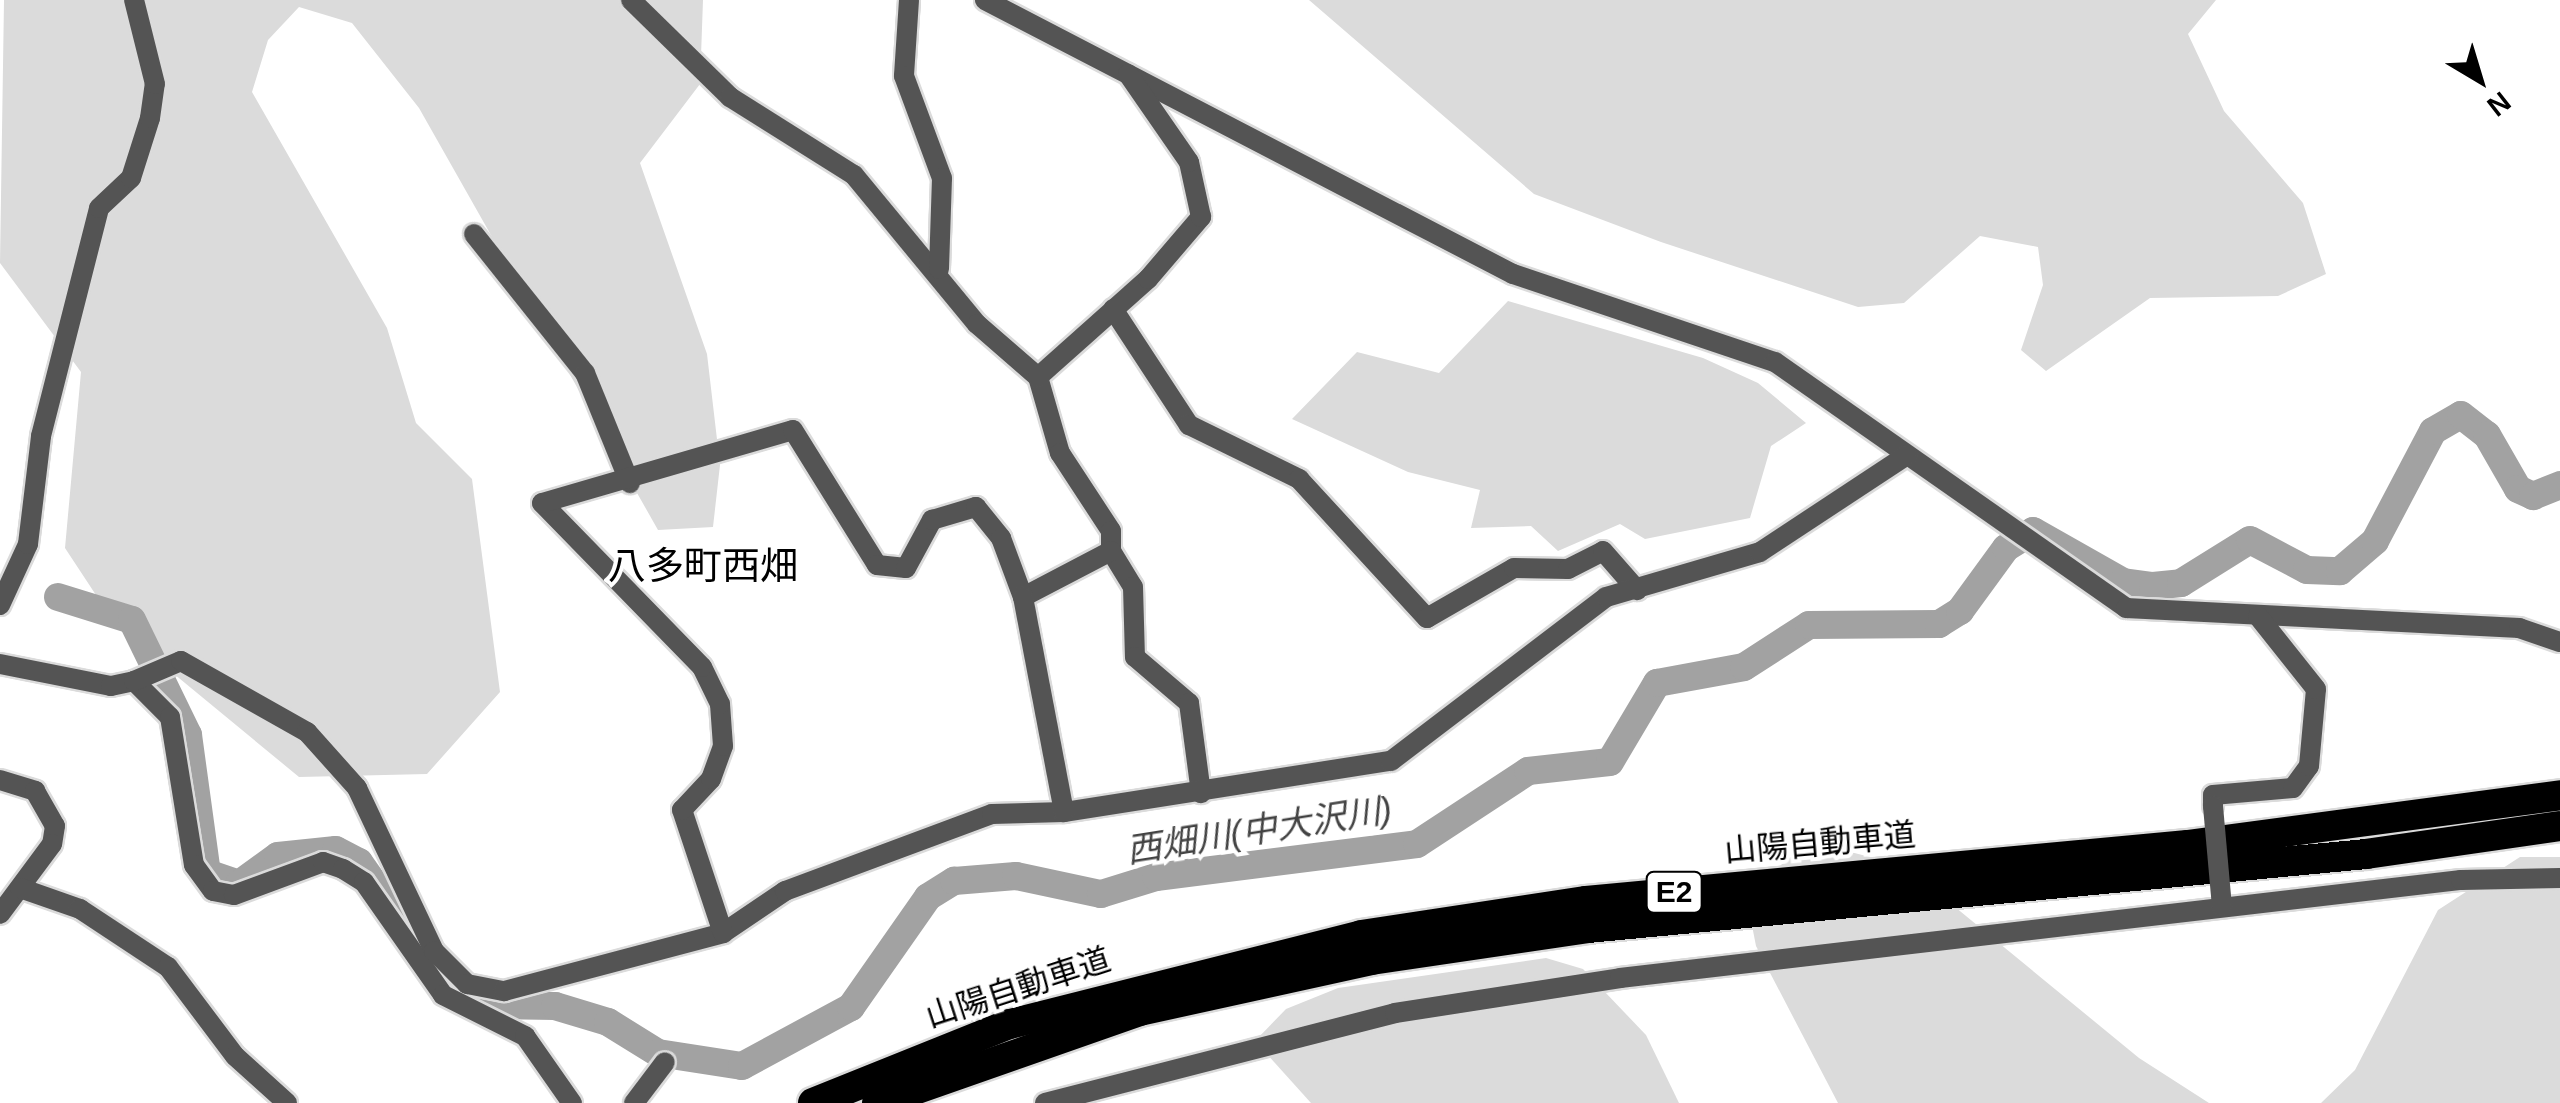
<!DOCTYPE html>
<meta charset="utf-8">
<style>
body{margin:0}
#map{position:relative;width:2560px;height:1103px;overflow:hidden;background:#fff;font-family:Arial,"Noto Sans JP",sans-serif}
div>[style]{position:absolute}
.green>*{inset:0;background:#dbdbdb}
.river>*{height:28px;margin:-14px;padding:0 14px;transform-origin:14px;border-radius:14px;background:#a2a2a2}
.roads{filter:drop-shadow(2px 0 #dbdbdb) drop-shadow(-2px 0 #dbdbdb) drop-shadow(0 2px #dbdbdb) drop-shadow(0 -2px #dbdbdb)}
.minor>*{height:20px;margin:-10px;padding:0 10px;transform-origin:10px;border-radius:10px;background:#545454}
.highway>*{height:30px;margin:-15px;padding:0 15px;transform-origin:15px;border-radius:15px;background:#000}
.minor-bridge>*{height:20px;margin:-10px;padding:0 10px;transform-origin:10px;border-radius:10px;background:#545454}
span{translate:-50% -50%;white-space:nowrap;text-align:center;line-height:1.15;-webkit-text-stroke:8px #fff;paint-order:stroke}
.shield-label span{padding:2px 8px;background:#fff;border:2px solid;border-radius:8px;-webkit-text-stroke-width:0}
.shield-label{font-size:30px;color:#000;font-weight:700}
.street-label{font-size:32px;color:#000}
.water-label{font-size:35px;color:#434343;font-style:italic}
.quarter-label{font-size:38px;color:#000}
.north{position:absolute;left:2430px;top:30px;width:100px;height:100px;-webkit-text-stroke:8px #fff;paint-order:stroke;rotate:142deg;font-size:28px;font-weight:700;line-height:40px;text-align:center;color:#000}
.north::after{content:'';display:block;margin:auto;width:35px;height:45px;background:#000;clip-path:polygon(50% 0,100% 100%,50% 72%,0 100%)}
</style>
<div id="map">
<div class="green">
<i style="clip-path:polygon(4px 0,703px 0,700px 84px,640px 163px,707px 354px,720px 465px,713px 527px,658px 530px,419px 108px,352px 23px,299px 7px,268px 40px,252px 92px,387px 328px,416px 423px,472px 479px,500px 692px,427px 774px,299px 777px,117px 627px,65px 548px,81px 372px,0 263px)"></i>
<i style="clip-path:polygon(1309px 0,2216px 0,2188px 34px,2224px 111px,2303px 203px,2326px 274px,2278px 296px,2150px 298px,2046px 371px,2021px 350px,2043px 285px,2038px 247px,1980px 236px,1904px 303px,1858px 307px,1661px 242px,1534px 194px)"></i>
<i style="clip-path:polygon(1508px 301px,1703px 358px,1758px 383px,1806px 423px,1771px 446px,1750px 518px,1645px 539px,1620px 524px,1558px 551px,1531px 526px,1471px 528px,1480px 490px,1408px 472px,1292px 419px,1357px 352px,1439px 373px)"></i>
<i style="clip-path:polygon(1835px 848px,1905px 866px,2139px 1058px,2209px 1103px,1838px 1103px,1756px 946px,1748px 905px,1787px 858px)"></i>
<i style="clip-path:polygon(2520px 857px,2560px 857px,2560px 1103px,2321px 1103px,2355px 1070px,2438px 910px)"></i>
<i style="clip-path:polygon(1546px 958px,1583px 969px,1646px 1035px,1679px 1103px,1311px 1103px,1255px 1041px,1286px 1009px,1338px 988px)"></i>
</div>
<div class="river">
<i style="left:58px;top:597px;width:77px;rotate:17.3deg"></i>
<i style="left:132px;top:620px;width:128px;rotate:64deg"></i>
<i style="left:188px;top:735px;width:139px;rotate:82.2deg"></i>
<i style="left:207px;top:873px;width:34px;rotate:19deg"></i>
<i style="left:239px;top:884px;width:48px;rotate:-35.7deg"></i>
<i style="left:278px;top:856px;width:58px;rotate:-5.9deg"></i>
<i style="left:336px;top:850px;width:26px;rotate:28deg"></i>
<i style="left:359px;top:862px;width:78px;rotate:54.9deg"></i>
<i style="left:442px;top:969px;width:55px;rotate:40.6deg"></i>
<i style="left:484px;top:1005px;width:71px;rotate:0.8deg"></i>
<i style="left:555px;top:1006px;width:55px;rotate:16.8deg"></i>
<i style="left:608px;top:1022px;width:59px;rotate:31.8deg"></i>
<i style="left:658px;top:1053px;width:85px;rotate:8.8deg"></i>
<i style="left:742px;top:1066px;width:124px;rotate:-28.4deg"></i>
<i style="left:851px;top:1007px;width:134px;rotate:-55deg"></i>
<i style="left:928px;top:897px;width:31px;rotate:-32deg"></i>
<i style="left:954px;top:881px;width:62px;rotate:-4.6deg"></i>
<i style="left:1016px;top:876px;width:87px;rotate:12deg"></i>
<i style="left:1101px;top:894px;width:58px;rotate:-17.2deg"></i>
<i style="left:1156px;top:877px;width:263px;rotate:-7.2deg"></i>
<i style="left:1417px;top:844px;width:133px;rotate:-33.3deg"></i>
<i style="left:1528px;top:771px;width:82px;rotate:-6.3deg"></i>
<i style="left:1610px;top:762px;width:92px;rotate:-59.3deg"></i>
<i style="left:1657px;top:683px;width:88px;rotate:-10.4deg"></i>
<i style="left:1744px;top:667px;width:77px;rotate:-32.9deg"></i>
<i style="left:1809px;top:625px;width:130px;rotate:-0.4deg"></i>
<i style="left:1939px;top:624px;width:25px;rotate:-32deg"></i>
<i style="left:1960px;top:611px;width:78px;rotate:-53.9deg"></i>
<i style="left:2006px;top:548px;width:32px;rotate:-32deg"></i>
<i style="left:2033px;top:531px;width:103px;rotate:29.5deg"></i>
<i style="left:2123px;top:582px;width:30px;rotate:8deg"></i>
<i style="left:2153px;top:586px;width:28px;rotate:-6deg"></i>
<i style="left:2181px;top:583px;width:81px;rotate:-31.9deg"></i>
<i style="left:2250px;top:540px;width:64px;rotate:27.8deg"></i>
<i style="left:2307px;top:570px;width:33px;rotate:2deg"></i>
<i style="left:2340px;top:571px;width:46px;rotate:-40.6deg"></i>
<i style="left:2375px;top:541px;width:124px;rotate:-62.2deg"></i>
<i style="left:2433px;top:431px;width:32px;rotate:-30deg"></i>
<i style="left:2461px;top:415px;width:33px;rotate:38deg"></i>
<i style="left:2487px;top:435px;width:62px;rotate:60.1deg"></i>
<i style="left:2518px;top:489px;width:17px;rotate:25deg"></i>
<i style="left:2533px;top:496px;width:29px;rotate:-22deg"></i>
</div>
<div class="roads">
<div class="minor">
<i style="left:631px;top:0;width:139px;rotate:44.4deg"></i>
<i style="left:730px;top:97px;width:146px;rotate:32.2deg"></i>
<i style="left:854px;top:175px;width:193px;rotate:50.5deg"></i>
<i style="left:977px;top:324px;width:81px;rotate:41deg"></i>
<i style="left:1038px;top:377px;width:79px;rotate:73.9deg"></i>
<i style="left:1060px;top:453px;width:93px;rotate:56.8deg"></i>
<i style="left:1111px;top:531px;width:20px;rotate:90deg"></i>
<i style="left:1111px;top:551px;width:42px;rotate:58.6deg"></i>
<i style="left:1133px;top:587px;width:70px;rotate:88.4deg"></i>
<i style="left:1135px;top:657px;width:71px;rotate:40.4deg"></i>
<i style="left:1189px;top:703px;width:91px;rotate:82.4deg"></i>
<i style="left:909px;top:0;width:76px;rotate:93.8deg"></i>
<i style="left:904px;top:76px;width:109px;rotate:69.6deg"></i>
<i style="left:942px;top:178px;width:91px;rotate:91.9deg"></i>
<i style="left:985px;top:0;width:595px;rotate:27.43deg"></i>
<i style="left:1513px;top:274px;width:276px;rotate:18.6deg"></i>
<i style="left:1775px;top:362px;width:429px;rotate:35deg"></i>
<i style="left:2126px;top:608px;width:394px;rotate:2.9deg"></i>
<i style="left:2519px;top:628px;width:43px;rotate:18.9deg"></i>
<i style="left:474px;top:234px;width:178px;rotate:51.4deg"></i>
<i style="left:585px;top:373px;width:119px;rotate:67.8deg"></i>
<i style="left:1113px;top:309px;width:139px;rotate:56.8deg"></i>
<i style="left:1189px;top:425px;width:123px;rotate:26.1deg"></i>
<i style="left:1299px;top:479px;width:189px;rotate:47.4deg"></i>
<i style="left:1427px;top:618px;width:100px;rotate:-29.9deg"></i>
<i style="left:1514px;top:568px;width:54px;rotate:1.1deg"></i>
<i style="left:1568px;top:569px;width:39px;rotate:-27deg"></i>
<i style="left:1603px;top:551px;width:52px;rotate:48.9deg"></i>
<i style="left:1038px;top:377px;width:147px;rotate:-41.7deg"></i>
<i style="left:1148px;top:279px;width:82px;rotate:-49.5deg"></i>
<i style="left:1201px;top:217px;width:56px;rotate:-102.3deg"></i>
<i style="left:1189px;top:162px;width:107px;rotate:-124.7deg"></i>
<i style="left:1023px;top:597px;width:99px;rotate:-27.6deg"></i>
<i style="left:0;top:605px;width:67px;rotate:-65.3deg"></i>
<i style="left:28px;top:544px;width:109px;rotate:-83.1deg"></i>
<i style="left:41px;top:436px;width:235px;rotate:-75.7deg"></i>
<i style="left:99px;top:208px;width:44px;rotate:-43.2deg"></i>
<i style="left:131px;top:178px;width:63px;rotate:-72.4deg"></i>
<i style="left:150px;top:118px;width:34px;rotate:-82deg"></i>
<i style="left:155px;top:84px;width:87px;rotate:-104deg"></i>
<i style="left:0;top:664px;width:113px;rotate:11.2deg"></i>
<i style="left:111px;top:686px;width:24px;rotate:-12deg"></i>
<i style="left:134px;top:681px;width:51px;rotate:45deg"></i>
<i style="left:170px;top:717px;width:150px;rotate:80.8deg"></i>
<i style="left:194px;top:865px;width:32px;rotate:54deg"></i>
<i style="left:213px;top:891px;width:21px;rotate:11deg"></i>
<i style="left:234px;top:895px;width:95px;rotate:-20.3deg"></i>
<i style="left:323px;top:862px;width:21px;rotate:19deg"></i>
<i style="left:343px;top:869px;width:25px;rotate:32deg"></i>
<i style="left:364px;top:882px;width:138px;rotate:55deg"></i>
<i style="left:443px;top:995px;width:92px;rotate:26.6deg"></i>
<i style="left:525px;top:1036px;width:82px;rotate:55deg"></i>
<i style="left:134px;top:681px;width:51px;rotate:-23.1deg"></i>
<i style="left:181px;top:661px;width:145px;rotate:29.4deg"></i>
<i style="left:307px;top:732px;width:75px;rotate:48.2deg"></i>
<i style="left:357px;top:788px;width:180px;rotate:64.7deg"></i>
<i style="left:434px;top:951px;width:47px;rotate:45deg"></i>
<i style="left:467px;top:984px;width:38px;rotate:11deg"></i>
<i style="left:504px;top:991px;width:227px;rotate:-14.8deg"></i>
<i style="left:723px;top:933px;width:75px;rotate:-34.1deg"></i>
<i style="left:785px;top:891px;width:221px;rotate:-20.4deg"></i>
<i style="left:992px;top:814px;width:72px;rotate:-1.6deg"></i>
<i style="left:1064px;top:812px;width:331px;rotate:-8.9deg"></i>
<i style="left:1391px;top:761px;width:270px;rotate:-37.3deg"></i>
<i style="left:1606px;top:597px;width:160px;rotate:-16.3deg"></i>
<i style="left:1760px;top:552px;width:176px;rotate:-33.4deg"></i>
<i style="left:0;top:780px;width:37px;rotate:17deg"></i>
<i style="left:35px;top:791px;width:40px;rotate:60.3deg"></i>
<i style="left:55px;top:826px;width:18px;rotate:99deg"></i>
<i style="left:52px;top:844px;width:87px;rotate:126.6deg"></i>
<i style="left:2213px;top:806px;width:11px;rotate:-90deg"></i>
<i style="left:2213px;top:795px;width:80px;rotate:-5deg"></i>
<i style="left:2293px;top:788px;width:27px;rotate:-54deg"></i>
<i style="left:2309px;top:766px;width:77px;rotate:-84.8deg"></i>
<i style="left:2316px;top:689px;width:93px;rotate:-128.5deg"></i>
<i style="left:20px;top:888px;width:64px;rotate:19.3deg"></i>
<i style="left:80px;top:909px;width:105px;rotate:33.4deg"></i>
<i style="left:168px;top:967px;width:111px;rotate:53deg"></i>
<i style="left:235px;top:1056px;width:70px;rotate:42.1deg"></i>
<i style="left:723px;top:933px;width:130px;rotate:-108.4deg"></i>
<i style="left:682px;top:810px;width:42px;rotate:-46.9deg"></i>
<i style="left:711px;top:779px;width:35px;rotate:-70deg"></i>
<i style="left:723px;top:746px;width:42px;rotate:-94.1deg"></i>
<i style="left:720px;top:704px;width:41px;rotate:-115.9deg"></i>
<i style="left:702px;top:667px;width:229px;rotate:-134.3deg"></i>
<i style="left:542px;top:503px;width:261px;rotate:-16.2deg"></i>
<i style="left:793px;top:430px;width:159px;rotate:58.1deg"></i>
<i style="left:877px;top:565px;width:29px;rotate:6deg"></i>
<i style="left:906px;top:568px;width:55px;rotate:-61.6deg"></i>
<i style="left:932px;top:520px;width:46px;rotate:-16.5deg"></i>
<i style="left:976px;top:507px;width:40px;rotate:51deg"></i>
<i style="left:1001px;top:538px;width:63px;rotate:69.6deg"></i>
<i style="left:1023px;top:597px;width:219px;rotate:79.2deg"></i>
<i style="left:634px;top:1103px;width:51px;rotate:-52.9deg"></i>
<i style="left:1045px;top:1103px;width:361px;rotate:-14.4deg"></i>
<i style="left:1395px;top:1013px;width:228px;rotate:-8.8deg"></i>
<i style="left:1620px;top:978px;width:847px;rotate:-6.65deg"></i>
<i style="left:2461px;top:880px;width:99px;rotate:-1.2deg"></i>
</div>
<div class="highway">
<i style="left:813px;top:1103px;width:212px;rotate:-21.9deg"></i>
<i style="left:1010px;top:1024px;width:362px;rotate:-14.2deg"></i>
<i style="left:1361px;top:935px;width:228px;rotate:-8.6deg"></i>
<i style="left:1586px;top:901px;width:604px;rotate:-5.32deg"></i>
<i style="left:2187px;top:845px;width:376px;rotate:-7.6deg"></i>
<i style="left:877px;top:1103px;width:279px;rotate:-19.3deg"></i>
<i style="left:1140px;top:1011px;width:237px;rotate:-12.4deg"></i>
<i style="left:1371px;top:960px;width:219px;rotate:-8.4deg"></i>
<i style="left:1588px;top:928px;width:782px;rotate:-5.43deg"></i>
<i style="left:2366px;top:854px;width:196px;rotate:-8.2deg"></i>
</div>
</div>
<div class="minor-bridge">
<i style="left:2213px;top:806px;width:100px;rotate:84.9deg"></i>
</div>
<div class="shield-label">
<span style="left:1674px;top:892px">E2</span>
</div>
<div class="street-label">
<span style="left:1820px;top:843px;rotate:-5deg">山陽自動車道</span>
<span style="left:1018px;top:988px;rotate:-18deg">山陽自動車道</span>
</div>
<div class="water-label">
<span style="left:1259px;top:830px;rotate:-9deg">西畑川(中大沢川)</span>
</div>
<div class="quarter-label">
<span style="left:703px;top:567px">八多町西畑</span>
</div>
<div class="north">N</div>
</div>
